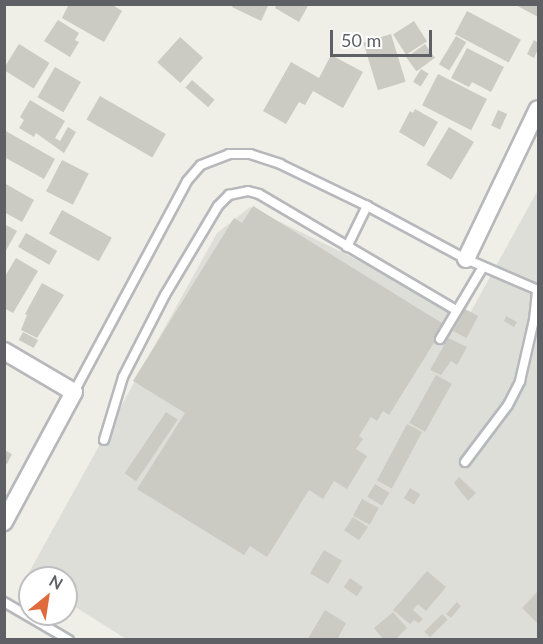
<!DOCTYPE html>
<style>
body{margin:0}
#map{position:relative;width:543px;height:644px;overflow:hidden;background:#efefe7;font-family:Lato,sans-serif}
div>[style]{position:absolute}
.industrial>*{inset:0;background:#deded9}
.building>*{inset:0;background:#cbcac3;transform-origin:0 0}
.roads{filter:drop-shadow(2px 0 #b7b8bc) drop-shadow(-2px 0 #b7b8bc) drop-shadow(0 2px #b7b8bc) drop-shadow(0 -2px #b7b8bc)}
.service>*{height:8px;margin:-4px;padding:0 4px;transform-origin:4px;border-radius:4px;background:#fff}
.minor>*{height:16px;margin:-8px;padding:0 8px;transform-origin:8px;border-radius:8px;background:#fff}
span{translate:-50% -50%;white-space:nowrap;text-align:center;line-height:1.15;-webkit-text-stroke:4.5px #fff;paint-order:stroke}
.frame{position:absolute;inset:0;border:6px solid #5e6066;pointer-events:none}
.north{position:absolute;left:18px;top:566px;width:60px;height:60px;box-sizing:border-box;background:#fff;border:2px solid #bfbfc2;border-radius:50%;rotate:30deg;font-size:16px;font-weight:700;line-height:24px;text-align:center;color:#5e6066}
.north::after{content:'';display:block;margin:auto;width:21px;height:27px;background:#df6b3d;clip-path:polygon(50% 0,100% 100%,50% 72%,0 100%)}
.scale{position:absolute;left:330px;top:30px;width:102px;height:27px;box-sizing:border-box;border:3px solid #5e6066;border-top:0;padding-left:8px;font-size:18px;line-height:21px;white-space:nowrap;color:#5e6066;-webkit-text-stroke:4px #fff;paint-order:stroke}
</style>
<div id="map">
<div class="industrial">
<i style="clip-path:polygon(538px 190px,538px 639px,126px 639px,66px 601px,66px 578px,27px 576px,217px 233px,250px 207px,469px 315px)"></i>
</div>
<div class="building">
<i style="clip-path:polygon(69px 4px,111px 4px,122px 11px,104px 42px,62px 18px)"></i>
<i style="clip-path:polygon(234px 4px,269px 4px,261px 21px,232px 7px)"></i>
<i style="clip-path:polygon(277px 4px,309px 4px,299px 22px,275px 8px)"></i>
<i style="clip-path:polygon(514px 4px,538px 4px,538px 17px)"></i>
<i style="left:467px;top:11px;width:61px;height:26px;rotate:28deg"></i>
<i style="clip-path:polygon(58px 20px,79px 33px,75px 40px,79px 42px,70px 57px,44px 41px)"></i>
<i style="left:414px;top:21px;width:24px;height:25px;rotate:57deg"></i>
<i style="left:391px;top:34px;width:50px;height:29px;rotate:73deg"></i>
<i style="left:456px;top:36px;width:12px;height:33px;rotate:31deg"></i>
<i style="left:180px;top:37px;width:31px;height:34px;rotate:42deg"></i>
<i style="clip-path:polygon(534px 40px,538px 43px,538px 49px,534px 58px,527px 54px)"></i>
<i style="left:19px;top:44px;width:36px;height:30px;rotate:32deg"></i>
<i style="left:425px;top:44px;width:17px;height:23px;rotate:54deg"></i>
<i style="clip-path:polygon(467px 48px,504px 67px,491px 92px,472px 82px,469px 87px,451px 78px)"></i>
<i style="clip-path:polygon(331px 55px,363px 72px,343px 108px,313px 91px,305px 105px,299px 102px,286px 124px,263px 111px,291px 62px,319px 78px)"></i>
<i style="left:55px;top:67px;width:30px;height:35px;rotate:30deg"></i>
<i style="left:421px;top:69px;width:9px;height:15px;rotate:32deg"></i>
<i style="left:438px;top:74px;width:55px;height:35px;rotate:27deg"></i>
<i style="left:192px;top:80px;width:30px;height:10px;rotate:41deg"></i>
<i style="left:100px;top:96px;width:76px;height:27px;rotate:30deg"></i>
<i style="clip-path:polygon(30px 100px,65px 121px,55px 138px,60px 141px,68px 127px,76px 132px,64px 153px,36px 133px,34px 137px,19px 128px,24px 120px,20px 117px)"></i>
<i style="clip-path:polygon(415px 109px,438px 122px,424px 147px,399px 132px,410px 111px,413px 113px)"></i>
<i style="left:498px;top:110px;width:10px;height:17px;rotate:24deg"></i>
<i style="left:449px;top:127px;width:29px;height:44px;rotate:31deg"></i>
<i style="clip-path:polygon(4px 130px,55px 159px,44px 179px,4px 157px)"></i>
<i style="left:62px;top:160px;width:30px;height:35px;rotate:27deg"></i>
<i style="clip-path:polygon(4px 183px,34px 200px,22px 222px,4px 212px)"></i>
<i style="clip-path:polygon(253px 206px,445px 325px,389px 415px,383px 411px,377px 421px,371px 417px,359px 436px,363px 439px,356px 449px,367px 456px,347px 489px,334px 481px,323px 499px,309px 490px,267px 557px,250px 546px,244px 555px,137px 489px,185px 413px,133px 381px,234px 218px,242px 223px)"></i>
<i style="left:62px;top:210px;width:57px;height:27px;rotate:29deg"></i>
<i style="clip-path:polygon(4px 224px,17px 231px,4px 254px)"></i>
<i style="left:26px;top:233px;width:36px;height:16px;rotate:30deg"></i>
<i style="clip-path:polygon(16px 258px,38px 271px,13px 313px,4px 308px,4px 278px)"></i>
<i style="clip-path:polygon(42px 283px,64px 295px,37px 338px,21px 330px,27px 315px,25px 314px)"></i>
<i style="left:465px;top:309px;width:15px;height:25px;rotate:28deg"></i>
<i style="clip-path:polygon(506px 316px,517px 322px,514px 327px,504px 321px)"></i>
<i style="left:23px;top:332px;width:17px;height:9px;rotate:28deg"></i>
<i style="clip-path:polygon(448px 338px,467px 347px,457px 365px,451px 361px,441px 375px,430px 370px)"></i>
<i style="left:436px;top:375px;width:18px;height:55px;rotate:29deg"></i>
<i style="left:166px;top:412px;width:14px;height:74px;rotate:34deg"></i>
<i style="left:407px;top:424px;width:17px;height:64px;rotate:28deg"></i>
<i style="clip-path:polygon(4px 450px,12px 454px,7px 464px,4px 463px)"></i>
<i style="clip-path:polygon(459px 477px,476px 493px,468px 501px,454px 483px)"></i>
<i style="left:375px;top:484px;width:17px;height:15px;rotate:31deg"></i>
<i style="left:410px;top:488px;width:12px;height:12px;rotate:31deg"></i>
<i style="left:362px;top:499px;width:19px;height:19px;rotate:28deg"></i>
<i style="left:353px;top:517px;width:18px;height:16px;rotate:34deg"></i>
<i style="left:324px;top:550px;width:21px;height:27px;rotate:31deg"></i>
<i style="clip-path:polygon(427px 571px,446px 587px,426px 611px,418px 604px,413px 610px,423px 619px,419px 623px,414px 620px,410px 624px,393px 610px)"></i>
<i style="left:350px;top:578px;width:16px;height:11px;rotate:35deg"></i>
<i style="clip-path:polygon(538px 591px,538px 624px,522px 608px)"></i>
<i style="clip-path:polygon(457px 602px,461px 606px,451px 618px,446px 614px)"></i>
<i style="clip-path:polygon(325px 610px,346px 623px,337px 640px,307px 640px)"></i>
<i style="clip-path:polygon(393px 612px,407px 628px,395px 640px,384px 640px,374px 628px)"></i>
<i style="left:442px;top:614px;width:8px;height:25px;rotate:45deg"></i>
</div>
<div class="roads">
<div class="service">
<i style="left:347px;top:247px;width:46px;rotate:-64deg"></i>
<i style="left:440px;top:339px;width:84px;rotate:-59.2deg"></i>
<i style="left:74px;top:392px;width:239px;rotate:-61.8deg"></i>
<i style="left:187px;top:181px;width:21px;rotate:-49deg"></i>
<i style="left:201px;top:165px;width:30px;rotate:-21deg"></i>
<i style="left:229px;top:154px;width:21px"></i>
<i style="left:250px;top:154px;width:32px;rotate:18deg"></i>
<i style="left:280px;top:164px;width:97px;rotate:25.8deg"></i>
<i style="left:367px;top:206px;width:112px;rotate:28.2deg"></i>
<i style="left:466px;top:259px;width:78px;rotate:23.3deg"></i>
<i style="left:104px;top:440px;width:66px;rotate:-73.2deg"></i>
<i style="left:123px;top:377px;width:92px;rotate:-62.9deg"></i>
<i style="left:165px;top:295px;width:104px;rotate:-59.2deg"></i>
<i style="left:218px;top:206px;width:16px;rotate:-45deg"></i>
<i style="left:229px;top:195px;width:19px;rotate:-12deg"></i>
<i style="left:248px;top:191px;width:11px;rotate:15deg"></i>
<i style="left:259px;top:194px;width:229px;rotate:30.5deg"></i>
<i style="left:465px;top:462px;width:71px;rotate:-53deg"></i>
<i style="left:508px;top:405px;width:27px;rotate:-63deg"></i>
<i style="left:520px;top:381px;width:63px;rotate:-77.1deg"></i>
<i style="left:534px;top:320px;width:30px;rotate:-84deg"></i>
<i style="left:4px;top:602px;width:75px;rotate:30.3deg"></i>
</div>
<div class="minor">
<i style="left:466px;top:259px;width:166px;rotate:-64.4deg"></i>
<i style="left:4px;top:351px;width:81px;rotate:30.4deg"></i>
<i style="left:74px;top:392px;width:148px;rotate:118.3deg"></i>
</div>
</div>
<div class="frame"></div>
<div class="north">N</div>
<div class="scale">50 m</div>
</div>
